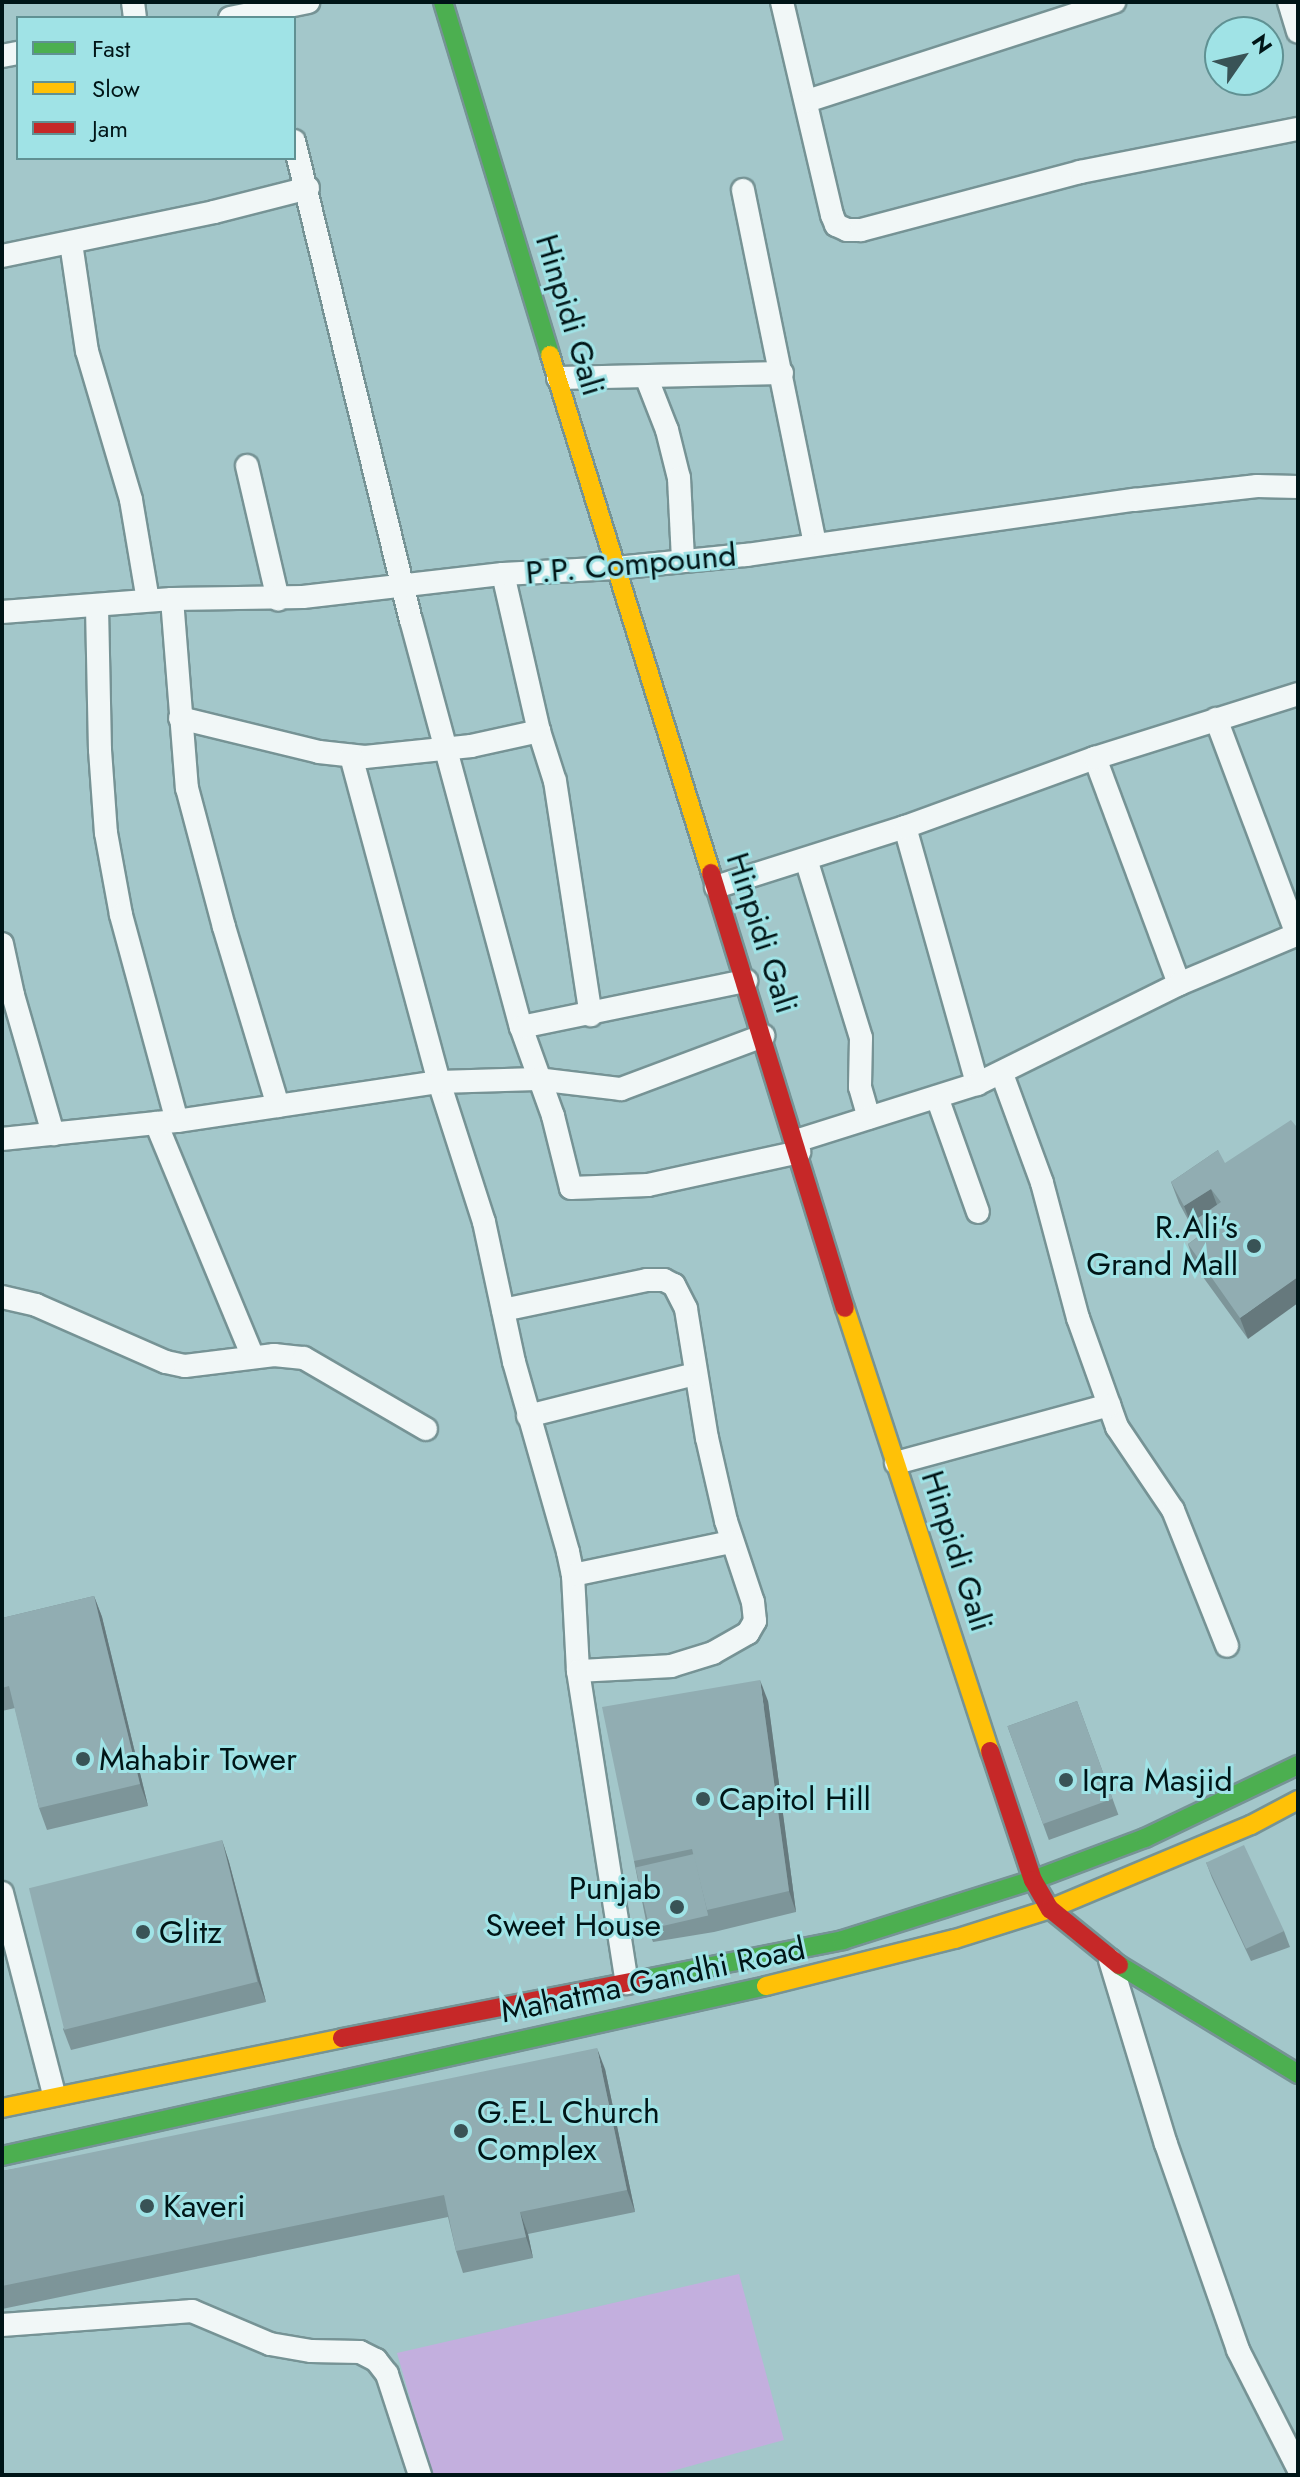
<!DOCTYPE html>
<style>
body{margin:0}
#map{position:relative;width:1300px;height:2477px;overflow:hidden;background:#a3c7ca;font-family:Jost,sans-serif}
div>[style]{position:absolute}
.green>*{inset:0;background:#c3afde}
.roads{filter:drop-shadow(2px 0 #769395) drop-shadow(-2px 0 #769395) drop-shadow(0 2px #769395) drop-shadow(0 -2px #769395)}
.street>*{height:22px;margin:-11px;padding:0 11px;transform-origin:11px;border-radius:11px;background:#f1f7f7}
.fast>*{height:18px;margin:-9px;padding:0 9px;transform-origin:9px;border-radius:9px;background:#4caf50}
.slow>*{height:18px;margin:-9px;padding:0 9px;transform-origin:9px;border-radius:9px;background:#ffc107}
.jam>*{height:18px;margin:-9px;padding:0 9px;transform-origin:9px;border-radius:9px;background:#c62828}
.wall>*{inset:0;background:#7d9599;transform-origin:0 0}
.shaded-wall>*{inset:0;background:#66797d}
.building>*{inset:0;background:#91adb2;transform-origin:0 0}
.dots>*{width:22px;height:22px;translate:-50% -50%;box-sizing:border-box;border:4px solid #a0e3e6;border-radius:50%}
span{translate:-50% -50%;white-space:nowrap;text-align:center;line-height:1.15;-webkit-text-stroke:6px #a0e3e6;paint-order:stroke}
.street-label{font-size:32px;color:#001517}
.poi-label{font-size:32px;color:#001517}
.right{translate:-100% -50%;text-align:right}
.left{translate:0 -50%;text-align:left}
.frame{position:absolute;inset:0;border:4px solid #001517;pointer-events:none}
.legend{position:absolute;left:16px;top:16px;width:280px;height:144px;box-sizing:border-box;background:#a0e3e6;border:2px solid #609193;margin:0;padding:10px 14px;list-style:none;font-size:24px;color:#001517}
.legend li{display:flex;align-items:center;gap:16px;height:40px}
.legend b{width:40px;border:2px solid #609193}
.north{position:absolute;left:1204px;top:16px;width:80px;height:80px;box-sizing:border-box;background:#a0e3e6;border:2px solid #609193;border-radius:50%;rotate:56deg;font-size:22px;font-weight:700;line-height:32px;text-align:center;color:#001517}
.north::after{content:'';display:block;margin:auto;width:28px;height:36px;background:#395356;clip-path:polygon(50% 0,100% 100%,50% 72%,0 100%)}
</style>
<div id="map">
<div class="green">
<i style="clip-path:polygon(739px 2274px,784px 2440px,658px 2475px,432px 2475px,397px 2353px)"></i>
</div>
<div class="roads">
<div class="street">
<i style="left:133px;top:2px;width:16px;rotate:83deg"></i>
<i style="left:782px;top:2px;width:219px;rotate:76.8deg"></i>
<i style="left:832px;top:215px;width:11px;rotate:68deg"></i>
<i style="left:836px;top:225px;width:12px;rotate:24deg"></i>
<i style="left:847px;top:230px;width:14px"></i>
<i style="left:861px;top:230px;width:227px;rotate:-14.8deg"></i>
<i style="left:1080px;top:172px;width:222px;rotate:-11.2deg"></i>
<i style="left:1289px;top:2px;width:31px;rotate:73deg"></i>
<i style="left:230px;top:18px;width:80px;rotate:-11.6deg"></i>
<i style="left:2px;top:56px;width:16px;rotate:-11deg"></i>
<i style="left:807px;top:101px;width:323px;rotate:-17.9deg"></i>
<i style="left:294px;top:141px;width:493px;rotate:76.3deg"></i>
<i style="left:411px;top:620px;width:422px;rotate:74.9deg"></i>
<i style="left:521px;top:1027px;width:95px;rotate:70.2deg"></i>
<i style="left:553px;top:1116px;width:74px;rotate:76deg"></i>
<i style="left:571px;top:1188px;width:77px;rotate:-2.2deg"></i>
<i style="left:648px;top:1185px;width:155px;rotate:-12.3deg"></i>
<i style="left:743px;top:190px;width:361px;rotate:78.5deg"></i>
<i style="left:71px;top:243px;width:109px;rotate:81.6deg"></i>
<i style="left:87px;top:351px;width:155px;rotate:73.5deg"></i>
<i style="left:131px;top:500px;width:101px;rotate:80.4deg"></i>
<i style="left:2px;top:256px;width:217px;rotate:-11.7deg"></i>
<i style="left:214px;top:212px;width:97px;rotate:-14.3deg"></i>
<i style="left:558px;top:378px;width:224px;rotate:-1.3deg"></i>
<i style="left:647px;top:379px;width:55px;rotate:68.6deg"></i>
<i style="left:667px;top:430px;width:49px;rotate:76deg"></i>
<i style="left:679px;top:478px;width:83px;rotate:87.2deg"></i>
<i style="left:247px;top:466px;width:137px;rotate:76.9deg"></i>
<i style="left:503px;top:574px;width:161px;rotate:77.1deg"></i>
<i style="left:539px;top:731px;width:52px;rotate:72.3deg"></i>
<i style="left:555px;top:781px;width:237px;rotate:81.3deg"></i>
<i style="left:172px;top:599px;width:190px;rotate:85.5deg"></i>
<i style="left:187px;top:788px;width:144px;rotate:75.1deg"></i>
<i style="left:224px;top:927px;width:187px;rotate:73.2deg"></i>
<i style="left:97px;top:607px;width:143px;rotate:88.8deg"></i>
<i style="left:100px;top:750px;width:83px;rotate:85.9deg"></i>
<i style="left:106px;top:833px;width:83px;rotate:79.6deg"></i>
<i style="left:121px;top:915px;width:213px;rotate:74.8deg"></i>
<i style="left:2px;top:612px;width:170px;rotate:-4.4deg"></i>
<i style="left:172px;top:599px;width:131px;rotate:-0.9deg"></i>
<i style="left:303px;top:597px;width:201px;rotate:-6.6deg"></i>
<i style="left:503px;top:574px;width:112px;rotate:-3.1deg"></i>
<i style="left:615px;top:568px;width:132px;rotate:-5.7deg"></i>
<i style="left:746px;top:555px;width:392px;rotate:-8.1deg"></i>
<i style="left:1134px;top:500px;width:124px;rotate:-6.5deg"></i>
<i style="left:1257px;top:486px;width:41px;rotate:1.4deg"></i>
<i style="left:180px;top:718px;width:143px;rotate:13.7deg"></i>
<i style="left:319px;top:752px;width:46px;rotate:6.2deg"></i>
<i style="left:365px;top:757px;width:107px;rotate:-5.9deg"></i>
<i style="left:471px;top:746px;width:70px;rotate:-12.4deg"></i>
<i style="left:1216px;top:719px;width:230px;rotate:69.4deg"></i>
<i style="left:351px;top:756px;width:338px;rotate:74.9deg"></i>
<i style="left:439px;top:1082px;width:147px;rotate:72.2deg"></i>
<i style="left:484px;top:1222px;width:143px;rotate:77.9deg"></i>
<i style="left:514px;top:1362px;width:198px;rotate:74.1deg"></i>
<i style="left:568px;top:1552px;width:24px;rotate:78deg"></i>
<i style="left:573px;top:1575px;width:96px;rotate:87deg"></i>
<i style="left:578px;top:1671px;width:316px;rotate:81.1deg"></i>
<i style="left:1095px;top:758px;width:241px;rotate:69.6deg"></i>
<i style="left:905px;top:827px;width:267px;rotate:74.3deg"></i>
<i style="left:806px;top:859px;width:187px;rotate:72.9deg"></i>
<i style="left:861px;top:1038px;width:49px;rotate:91.2deg"></i>
<i style="left:860px;top:1087px;width:32px;rotate:74deg"></i>
<i style="left:716px;top:887px;width:198px;rotate:-17.6deg"></i>
<i style="left:905px;top:827px;width:202px;rotate:-20deg"></i>
<i style="left:1095px;top:758px;width:213px;rotate:-17.5deg"></i>
<i style="left:2px;top:944px;width:52px;rotate:77.8deg"></i>
<i style="left:13px;top:995px;width:145px;rotate:73.9deg"></i>
<i style="left:521px;top:1027px;width:230px;rotate:-11.6deg"></i>
<i style="left:1002px;top:1074px;width:116px;rotate:69.8deg"></i>
<i style="left:1042px;top:1183px;width:140px;rotate:75.1deg"></i>
<i style="left:1078px;top:1318px;width:116px;rotate:70.3deg"></i>
<i style="left:1117px;top:1427px;width:100px;rotate:56deg"></i>
<i style="left:1173px;top:1510px;width:146px;rotate:68.3deg"></i>
<i style="left:937px;top:1097px;width:122px;rotate:70.4deg"></i>
<i style="left:156px;top:1123px;width:253px;rotate:67.5deg"></i>
<i style="left:2px;top:1139px;width:176px;rotate:-5.9deg"></i>
<i style="left:177px;top:1121px;width:265px;rotate:-8.5deg"></i>
<i style="left:439px;top:1082px;width:98px;rotate:-1.8deg"></i>
<i style="left:537px;top:1079px;width:85px;rotate:6.8deg"></i>
<i style="left:621px;top:1089px;width:152px;rotate:-20.5deg"></i>
<i style="left:796px;top:1141px;width:190px;rotate:-17.5deg"></i>
<i style="left:977px;top:1084px;width:225px;rotate:-26.3deg"></i>
<i style="left:1179px;top:984px;width:129px;rotate:-22.8deg"></i>
<i style="left:2px;top:1297px;width:35px;rotate:13deg"></i>
<i style="left:36px;top:1305px;width:142px;rotate:23.7deg"></i>
<i style="left:166px;top:1362px;width:19px;rotate:12deg"></i>
<i style="left:185px;top:1366px;width:90px;rotate:-7deg"></i>
<i style="left:274px;top:1355px;width:30px;rotate:6deg"></i>
<i style="left:304px;top:1358px;width:141px;rotate:30.2deg"></i>
<i style="left:503px;top:1310px;width:147px;rotate:-11.8deg"></i>
<i style="left:647px;top:1280px;width:17px"></i>
<i style="left:664px;top:1280px;width:11px;rotate:27deg"></i>
<i style="left:674px;top:1285px;width:27px;rotate:63deg"></i>
<i style="left:686px;top:1309px;width:131px;rotate:80.8deg"></i>
<i style="left:707px;top:1438px;width:85px;rotate:77.1deg"></i>
<i style="left:726px;top:1521px;width:85px;rotate:71.6deg"></i>
<i style="left:753px;top:1602px;width:19px;rotate:84deg"></i>
<i style="left:755px;top:1621px;width:14px;rotate:120deg"></i>
<i style="left:748px;top:1633px;width:40px;rotate:150.3deg"></i>
<i style="left:713px;top:1653px;width:44px;rotate:162.8deg"></i>
<i style="left:671px;top:1666px;width:93px;rotate:176.9deg"></i>
<i style="left:528px;top:1416px;width:172px;rotate:-14.1deg"></i>
<i style="left:896px;top:1463px;width:221px;rotate:-15.2deg"></i>
<i style="left:573px;top:1575px;width:161px;rotate:-11.8deg"></i>
<i style="left:2px;top:1893px;width:208px;rotate:75.5deg"></i>
<i style="left:1110px;top:1960px;width:192px;rotate:73.1deg"></i>
<i style="left:1166px;top:2144px;width:218px;rotate:70.7deg"></i>
<i style="left:1238px;top:2350px;width:132px;rotate:63deg"></i>
<i style="left:2px;top:2325px;width:191px;rotate:-4.2deg"></i>
<i style="left:192px;top:2311px;width:85px;rotate:22.9deg"></i>
<i style="left:270px;top:2344px;width:42px;rotate:9.7deg"></i>
<i style="left:311px;top:2351px;width:49px;rotate:1.2deg"></i>
<i style="left:360px;top:2352px;width:18px;rotate:27deg"></i>
<i style="left:376px;top:2360px;width:18px;rotate:52deg"></i>
<i style="left:387px;top:2374px;width:106px;rotate:71.9deg"></i>
</div>
<div class="fast">
<i style="left:443px;top:2px;width:369px;rotate:73.1deg"></i>
<i style="left:1119px;top:1965px;width:210px;rotate:31.3deg"></i>
<i style="left:640px;top:1980px;width:207px;rotate:-11.1deg"></i>
<i style="left:843px;top:1940px;width:199px;rotate:-17.5deg"></i>
<i style="left:1033px;top:1880px;width:120px;rotate:-20.6deg"></i>
<i style="left:1145px;top:1838px;width:170px;rotate:-25.5deg"></i>
<i style="left:2px;top:2156px;width:783px;rotate:-12.54deg"></i>
</div>
<div class="slow">
<i style="left:550px;top:355px;width:542px;rotate:72.73deg"></i>
<i style="left:845px;top:1308px;width:466px;rotate:71.9deg"></i>
<i style="left:766px;top:1986px;width:195px;rotate:-14deg"></i>
<i style="left:955px;top:1939px;width:100px;rotate:-17.5deg"></i>
<i style="left:1050px;top:1909px;width:218px;rotate:-22.7deg"></i>
<i style="left:1251px;top:1825px;width:53px;rotate:-28deg"></i>
<i style="left:2px;top:2108px;width:347px;rotate:-11.6deg"></i>
</div>
<div class="jam">
<i style="left:711px;top:873px;width:455px;rotate:72.9deg"></i>
<i style="left:990px;top:1751px;width:136px;rotate:71.6deg"></i>
<i style="left:1033px;top:1880px;width:34px;rotate:60deg"></i>
<i style="left:1050px;top:1909px;width:89px;rotate:39.1deg"></i>
<i style="left:342px;top:2038px;width:304px;rotate:-11deg"></i>
</div>
</div>
<div class="wall">
<i style="clip-path:polygon(1218px 1150px,1248px 1339px,1195px 1266px,1188px 1244px,1203px 1233px,1199px 1223px,1192px 1227px,1179px 1203px,1171px 1182px)"></i>
<i style="clip-path:polygon(94px 1596px,102px 1617px,148px 1806px,47px 1830px,39px 1808px,15px 1708px,2px 1711px,2px 1618px)"></i>
<i style="clip-path:polygon(768px 1701px,796px 1912px,714px 1932px,653px 1942px,647px 1926px,634px 1861px)"></i>
<i style="left:1077px;top:1701px;width:121px;height:74px;rotate:70deg"></i>
<i style="clip-path:polygon(222px 1840px,229px 1862px,266px 2002px,71px 2050px,63px 2029px)"></i>
<i style="clip-path:polygon(1206px 1862px,1284px 1931px,1290px 1947px,1251px 1961px,1212px 1878px)"></i>
<i style="clip-path:polygon(605px 2069px,635px 2212px,528px 2234px,533px 2258px,463px 2273px,456px 2251px,448px 2217px,2px 2309px,2px 2171px)"></i>
</div>
<div class="shaded-wall">
<i style="clip-path:polygon(1211px 1189px,1219px 1210px,1198px 1218px,1199px 1223px,1192px 1227px,1184px 1206px)"></i>
<i style="clip-path:polygon(1298px 1276px,1298px 1303px,1248px 1339px,1240px 1318px)"></i>
<i style="clip-path:polygon(94px 1596px,102px 1617px,148px 1806px,140px 1784px)"></i>
<i style="clip-path:polygon(760px 1680px,768px 1701px,796px 1912px,789px 1891px)"></i>
<i style="clip-path:polygon(222px 1840px,229px 1862px,266px 2002px,258px 1981px)"></i>
<i style="clip-path:polygon(597px 2048px,605px 2069px,635px 2212px,627px 2190px)"></i>
<i style="clip-path:polygon(520px 2212px,528px 2234px,533px 2258px,526px 2237px)"></i>
</div>
<div class="building">
<i style="clip-path:polygon(1291px 1120px,1296px 1126px,1298px 1125px,1298px 1277px,1240px 1318px,1188px 1244px,1207px 1231px,1198px 1218px,1221px 1202px,1211px 1189px,1184px 1206px,1171px 1182px,1218px 1150px,1225px 1163px)"></i>
<i style="clip-path:polygon(94px 1596px,140px 1784px,39px 1808px,9px 1686px,2px 1688px,2px 1618px)"></i>
<i style="clip-path:polygon(760px 1680px,789px 1891px,707px 1910px,692px 1849px,634px 1861px,602px 1707px)"></i>
<i style="left:1077px;top:1701px;width:104px;height:74px;rotate:70deg"></i>
<i style="left:222px;top:1840px;width:146px;height:199px;rotate:76deg"></i>
<i style="left:1244px;top:1845px;width:95px;height:42px;rotate:65deg"></i>
<i style="left:694px;top:1854px;width:63px;height:60px;rotate:77deg"></i>
<i style="clip-path:polygon(597px 2048px,627px 2190px,520px 2212px,526px 2237px,456px 2251px,444px 2195px,2px 2286px,2px 2171px)"></i>
</div>
<div class="dots">
<i style="left:1254px;top:1246px;background:#395356"></i>
<i style="left:83px;top:1759px;background:#395356"></i>
<i style="left:1066px;top:1780px;background:#395356"></i>
<i style="left:703px;top:1799px;background:#395356"></i>
<i style="left:677px;top:1907px;background:#395356"></i>
<i style="left:143px;top:1932px;background:#395356"></i>
<i style="left:461px;top:2131px;background:#395356"></i>
<i style="left:147px;top:2206px;background:#395356"></i>
</div>
<div class="street-label">
<span style="left:570px;top:315px;rotate:73deg">Hinpidi Gali</span>
<span style="left:631px;top:564px;rotate:-5deg">P.P. Compound</span>
<span style="left:762px;top:933px;rotate:72deg">Hinpidi Gali</span>
<span style="left:957px;top:1551px;rotate:72deg">Hinpidi Gali</span>
<span style="left:653px;top:1980px;rotate:-12deg">Mahatma Gandhi Road</span>
</div>
<div class="poi-label">
<span class="right" style="left:1238px;top:1246px">R.Ali's<br>Grand Mall</span>
<span class="left" style="left:99px;top:1759px">Mahabir Tower</span>
<span class="left" style="left:1082px;top:1780px">Iqra Masjid</span>
<span class="left" style="left:719px;top:1799px">Capitol Hill</span>
<span class="right" style="left:661px;top:1907px">Punjab<br>Sweet House</span>
<span class="left" style="left:159px;top:1932px">Glitz</span>
<span class="left" style="left:477px;top:2131px">G.E.L Church<br>Complex</span>
<span class="left" style="left:163px;top:2206px">Kaveri</span>
</div>
<div class="frame"></div>
<ul class="legend">
<li><b style="height:10px;background:#4caf50"></b>Fast</li>
<li><b style="height:10px;background:#ffc107"></b>Slow</li>
<li><b style="height:10px;background:#c62828"></b>Jam</li>
</ul>
<div class="north">N</div>
</div>
